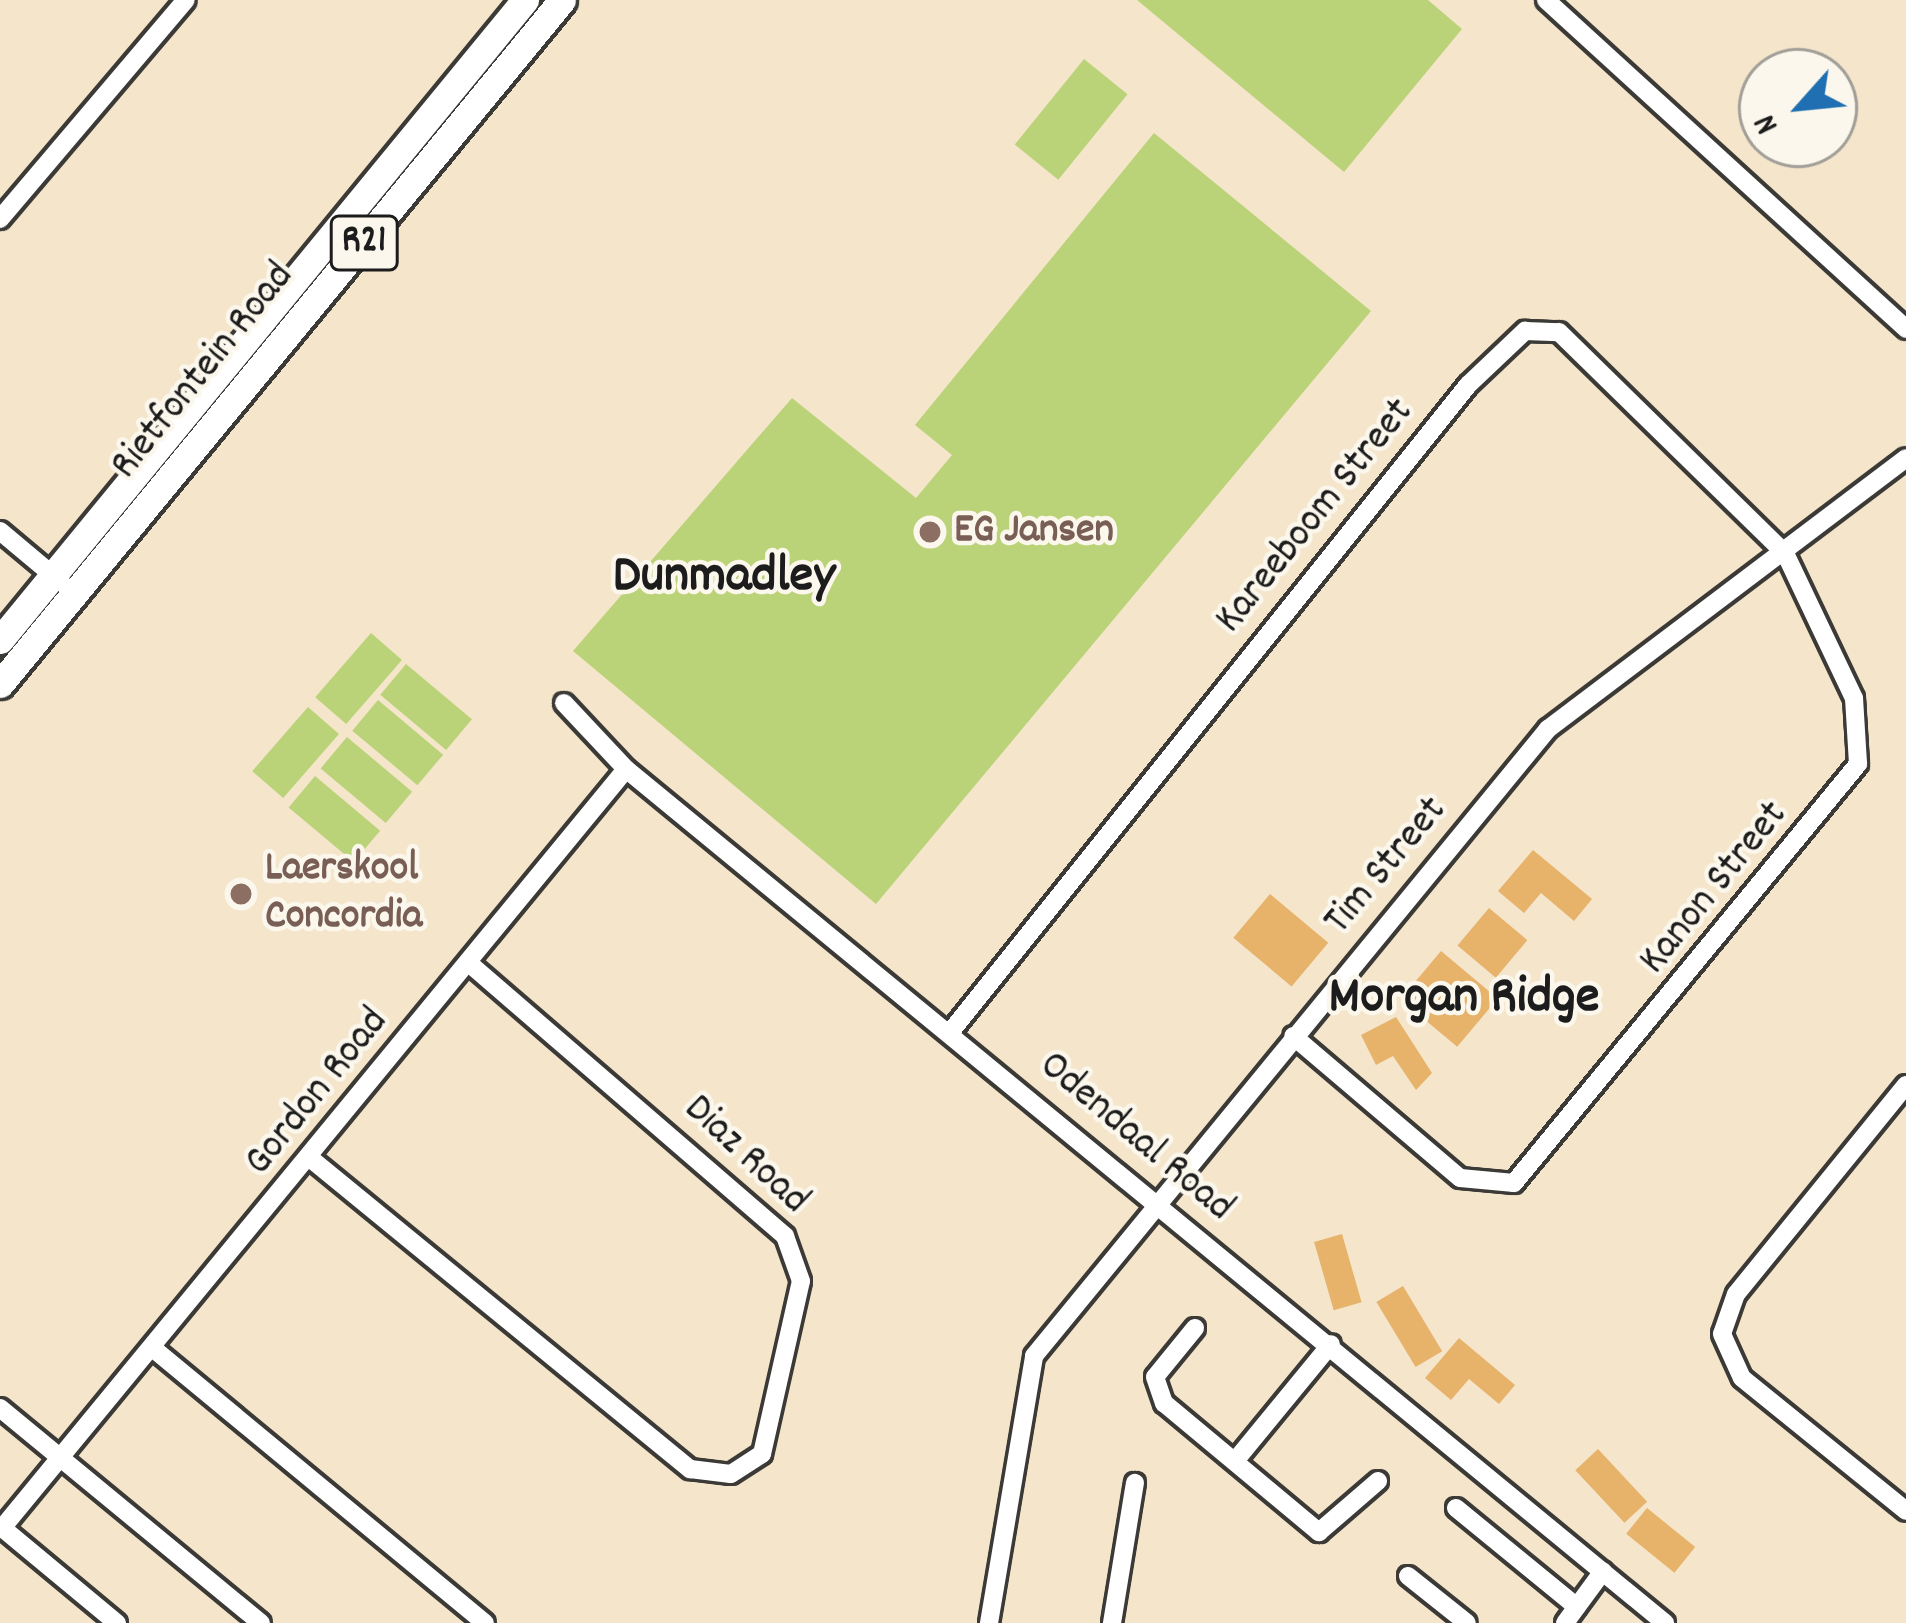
<!DOCTYPE html>
<style>
body{margin:0}
#map{position:relative;width:1906px;height:1623px;overflow:hidden;background:#f4e5cb;font-family:Dekko,sans-serif}
div>[style]{position:absolute}
.green>*{inset:0;background:#bbd378;transform-origin:0 0}
.building>*{inset:0;background:#e7b269;transform-origin:0 0}
.roads{filter:drop-shadow(3px 0 #3c3a36) drop-shadow(-3px 0 #3c3a36) drop-shadow(0 3px #3c3a36) drop-shadow(0 -3px #3c3a36)}
.minor>*{height:18px;margin:-9px;padding:0 9px;transform-origin:9px;border-radius:9px;background:#fff}
.primary>*{height:27px;margin:-13.5px;padding:0 13.5px;transform-origin:13.5px;border-radius:13.5px;background:#fff}
.dots>*{width:33px;height:33px;translate:-50% -50%;box-sizing:border-box;border:6px solid #fbf7ec;border-radius:50%}
span{translate:-50% -50%;white-space:nowrap;text-align:center;line-height:1.15;-webkit-text-stroke:9px #fbf7ec;paint-order:stroke}
.shield-label span{padding:3px 9px;background:#fbf7ec;border:3px solid;border-radius:9px;-webkit-text-stroke-width:0}
.shield-label{font-size:39px;color:#1c1c1c;font-weight:700}
.street-label{font-size:42px;color:#1c1c1c}
.education-label{font-size:42px;color:#785e54;font-weight:700}
.left{translate:0 -50%;text-align:left}
.district-label{font-size:54px;color:#1c1c1c;font-weight:700}
.north{position:absolute;left:1738px;top:48px;width:120px;height:120px;box-sizing:border-box;background:#fbf7ec;border:3px solid #a29f99;border-radius:50%;rotate:243deg;font-size:33px;font-weight:700;line-height:48px;text-align:center;color:#1c1c1c}
.north::after{content:'';display:block;margin:auto;width:42px;height:54px;background:#1f6fb2;clip-path:polygon(50% 0,100% 100%,50% 72%,0 100%)}
</style>
<div id="map">
<div class="green">
<i style="clip-path:polygon(1137px 0,1428px 0,1462px 29px,1344px 172px)"></i>
<i style="left:1084px;top:59px;width:56px;height:110px;rotate:39deg"></i>
<i style="clip-path:polygon(1154px 133px,1371px 311px,876px 904px,573px 651px,792px 398px,916px 498px,952px 455px,915px 425px)"></i>
<i style="left:371px;top:633px;width:41px;height:85px;rotate:41deg"></i>
<i style="left:406px;top:664px;width:86px;height:40px;rotate:40deg"></i>
<i style="left:378px;top:700px;width:85px;height:40px;rotate:40deg"></i>
<i style="left:308px;top:707px;width:41px;height:85px;rotate:41deg"></i>
<i style="left:347px;top:737px;width:85px;height:41px;rotate:40deg"></i>
<i style="left:315px;top:776px;width:85px;height:41px;rotate:40deg"></i>
</div>
<div class="building">
<i style="clip-path:polygon(1533px 850px,1592px 899px,1574px 921px,1541px 893px,1524px 913px,1498px 891px)"></i>
<i style="left:1270px;top:894px;width:76px;height:57px;rotate:40deg"></i>
<i style="left:1489px;top:908px;width:50px;height:49px;rotate:40deg"></i>
<i style="left:1441px;top:951px;width:74px;height:63px;rotate:40deg"></i>
<i style="clip-path:polygon(1396px 1017px,1432px 1073px,1416px 1090px,1393px 1056px,1376px 1065px,1361px 1035px)"></i>
<i style="left:1342px;top:1234px;width:71px;height:29px;rotate:74deg"></i>
<i style="left:1403px;top:1286px;width:76px;height:31px;rotate:59deg"></i>
<i style="clip-path:polygon(1459px 1338px,1515px 1385px,1499px 1404px,1469px 1379px,1451px 1400px,1425px 1378px)"></i>
<i style="left:1598px;top:1449px;width:72px;height:31px;rotate:47deg"></i>
<i style="left:1647px;top:1508px;width:62px;height:33px;rotate:39deg"></i>
</div>
<div class="roads">
<div class="minor">
<i style="left:1546px;top:0;width:488px;rotate:42.4deg"></i>
<i style="left:0;top:219px;width:287px;rotate:-49.7deg"></i>
<i style="left:0;top:531px;width:80px;rotate:39.9deg"></i>
<i style="left:564px;top:703px;width:91px;rotate:46.8deg"></i>
<i style="left:626px;top:769px;width:1345px;rotate:39.42deg"></i>
<i style="left:952px;top:1030px;width:826px;rotate:-51.34deg"></i>
<i style="left:1468px;top:385px;width:79px;rotate:-43.5deg"></i>
<i style="left:1525px;top:331px;width:34px;rotate:2deg"></i>
<i style="left:1559px;top:332px;width:316px;rotate:44.4deg"></i>
<i style="left:1785px;top:553px;width:161px;rotate:64.6deg"></i>
<i style="left:1854px;top:698px;width:66px;rotate:86.5deg"></i>
<i style="left:1858px;top:764px;width:542px;rotate:129.39deg"></i>
<i style="left:1514px;top:1183px;width:54px;rotate:-174.7deg"></i>
<i style="left:1460px;top:1178px;width:219px;rotate:-139.6deg"></i>
<i style="left:1906px;top:1085px;width:269px;rotate:129.1deg"></i>
<i style="left:1736px;top:1294px;width:42px;rotate:109.3deg"></i>
<i style="left:1722px;top:1334px;width:48px;rotate:65.6deg"></i>
<i style="left:1742px;top:1378px;width:211px;rotate:39deg"></i>
<i style="left:311px;top:1159px;width:490px;rotate:39.3deg"></i>
<i style="left:690px;top:1469px;width:41px;rotate:7deg"></i>
<i style="left:731px;top:1474px;width:37px;rotate:-33deg"></i>
<i style="left:762px;top:1454px;width:177px;rotate:-77.3deg"></i>
<i style="left:801px;top:1281px;width:48px;rotate:-109.6deg"></i>
<i style="left:785px;top:1236px;width:416px;rotate:-139.2deg"></i>
<i style="left:1195px;top:1328px;width:63px;rotate:129.2deg"></i>
<i style="left:1155px;top:1377px;width:28px;rotate:71deg"></i>
<i style="left:1164px;top:1403px;width:202px;rotate:39.8deg"></i>
<i style="left:1319px;top:1532px;width:78px;rotate:-40.8deg"></i>
<i style="left:155px;top:1350px;width:428px;rotate:39.6deg"></i>
<i style="left:0;top:1408px;width:338px;rotate:39.5deg"></i>
<i style="left:1235px;top:1461px;width:151px;rotate:-50.6deg"></i>
<i style="left:1456px;top:1508px;width:156px;rotate:39.3deg"></i>
<i style="left:0;top:1526px;width:152px;rotate:39.7deg"></i>
<i style="left:3px;top:1527px;width:981px;rotate:-50.58deg"></i>
<i style="left:1408px;top:1576px;width:75px;rotate:38.5deg"></i>
<i style="left:989px;top:1623px;width:271px;rotate:-80.4deg"></i>
<i style="left:1034px;top:1356px;width:811px;rotate:-50.66deg"></i>
<i style="left:1548px;top:729px;width:449px;rotate:-37.1deg"></i>
<i style="left:1112px;top:1623px;width:142px;rotate:-80.7deg"></i>
<i style="left:1565px;top:1623px;width:64px;rotate:-53.8deg"></i>
</div>
<div class="primary">
<i style="left:0;top:640px;width:828px;rotate:-50.64deg"></i>
<i style="left:0;top:684px;width:885px;rotate:-50.59deg"></i>
</div>
</div>
<div class="dots">
<i style="left:930px;top:532px;background:#8d6e63"></i>
<i style="left:241px;top:894px;background:#8d6e63"></i>
</div>
<div class="shield-label">
<span style="left:364px;top:243px">R21</span>
</div>
<div class="street-label">
<span style="left:204px;top:372px;rotate:-51deg">Rietfontein Road</span>
<span style="left:1316px;top:517px;rotate:-51deg">Kareeboom Street</span>
<span style="left:1387px;top:867px;rotate:-50deg">Tim Street</span>
<span style="left:1715px;top:889px;rotate:-51deg">Kanon Street</span>
<span style="left:318px;top:1093px;rotate:-51deg">Gordon Road</span>
<span style="left:1135px;top:1138px;rotate:40deg">Odendaal Road</span>
<span style="left:745px;top:1156px;rotate:43deg">Diaz Road</span>
</div>
<div class="education-label">
<span class="left" style="left:954px;top:532px">EG Jansen</span>
<span class="left" style="left:265px;top:894px">Laerskool<br>Concordia</span>
</div>
<div class="district-label">
<span style="left:724px;top:579px">Dunmadley</span>
<span style="left:1464px;top:1000px">Morgan Ridge</span>
</div>
<div class="north">N</div>
</div>
